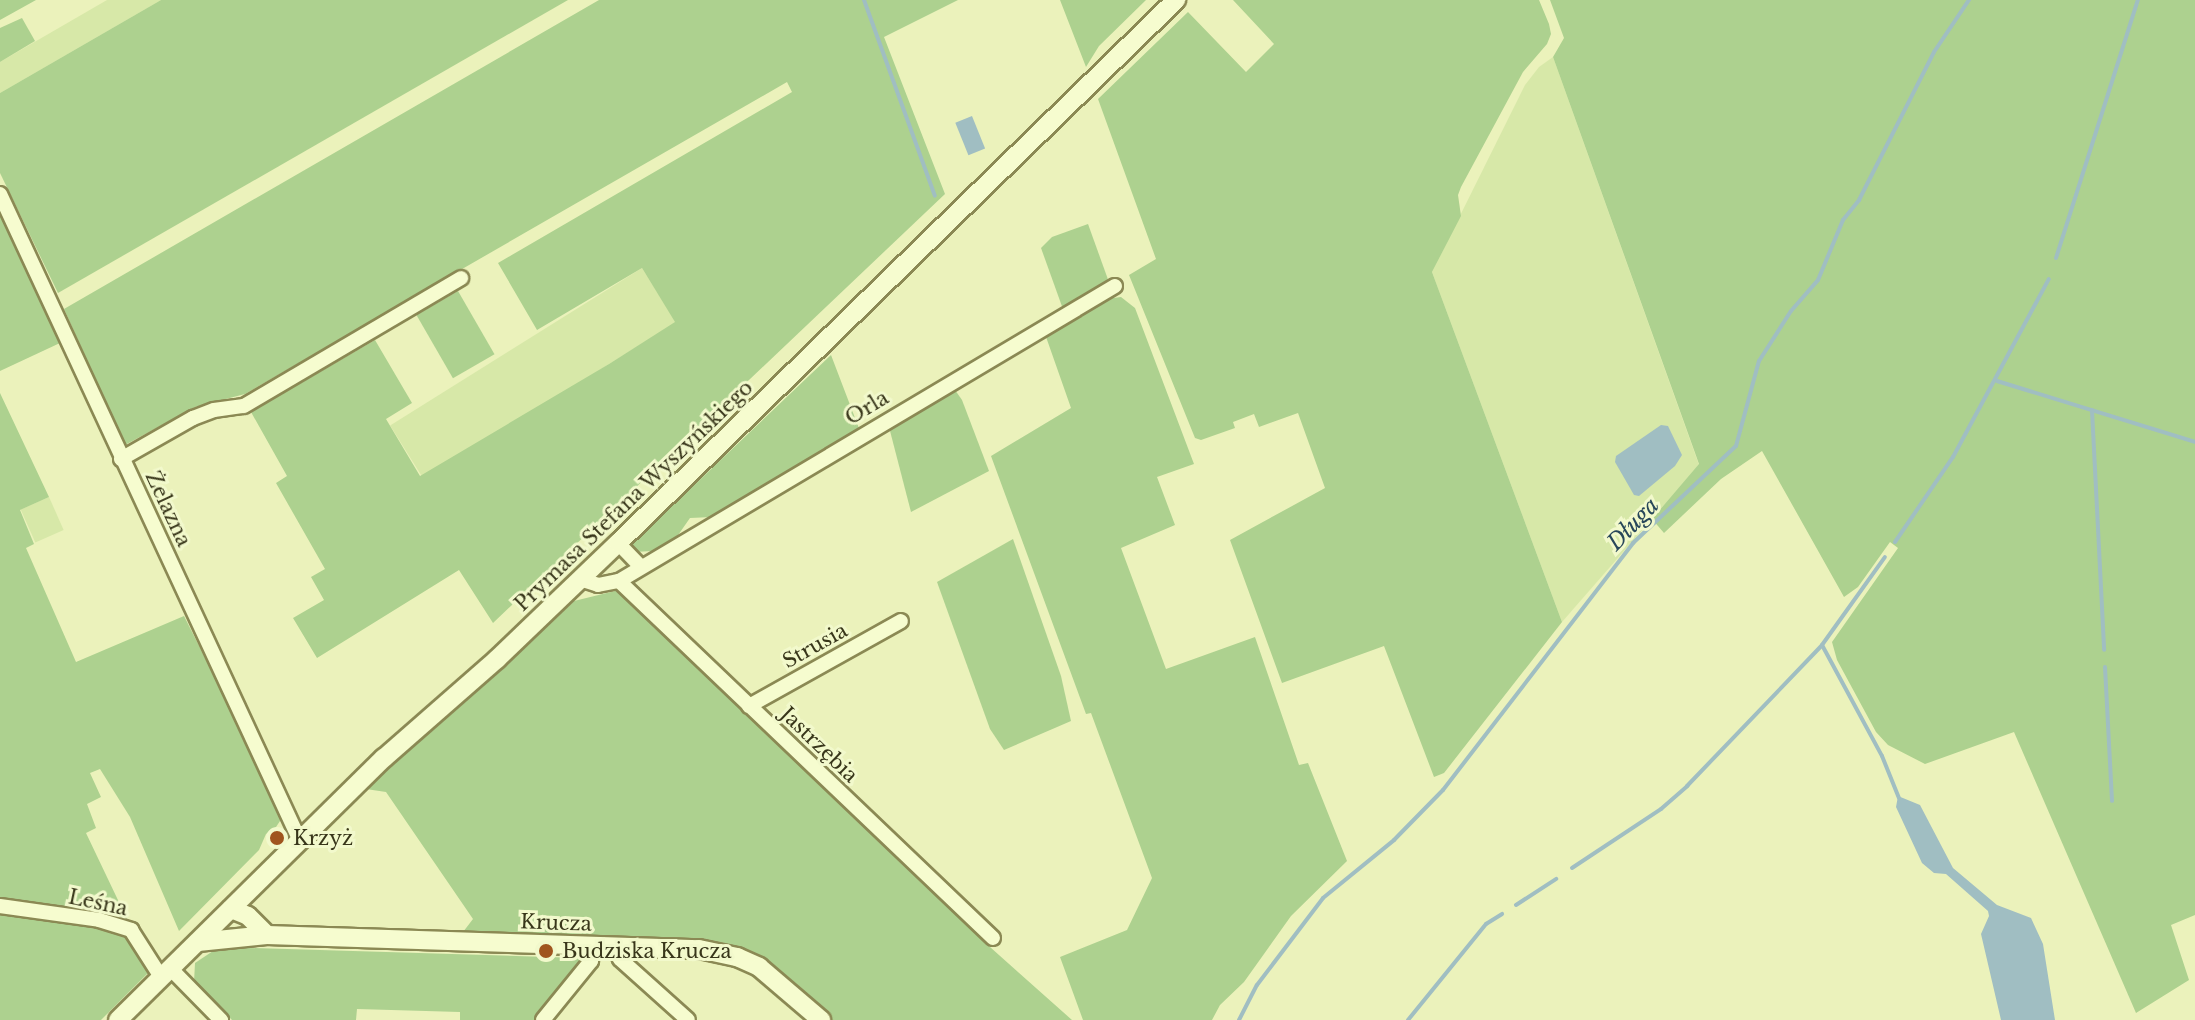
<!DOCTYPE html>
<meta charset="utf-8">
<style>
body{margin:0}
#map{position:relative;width:2195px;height:1020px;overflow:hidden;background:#ebf2bb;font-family:"Libre Baskerville",serif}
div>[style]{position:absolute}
.farmland>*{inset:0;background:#d7e8a8;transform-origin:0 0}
.green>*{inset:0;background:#add18f;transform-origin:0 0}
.water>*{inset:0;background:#a0bec2;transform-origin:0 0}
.stream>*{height:4px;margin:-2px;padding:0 2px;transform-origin:2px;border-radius:2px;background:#a0bec2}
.roads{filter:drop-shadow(2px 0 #8b8954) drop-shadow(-2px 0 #8b8954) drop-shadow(0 2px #8b8954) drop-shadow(0 -2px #8b8954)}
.street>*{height:14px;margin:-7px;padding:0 7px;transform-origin:7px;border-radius:7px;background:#f6fccf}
.secondary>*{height:18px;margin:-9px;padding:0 9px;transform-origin:9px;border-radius:9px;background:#f6fccf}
.dots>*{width:22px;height:22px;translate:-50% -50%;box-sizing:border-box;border:4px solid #f2f9cc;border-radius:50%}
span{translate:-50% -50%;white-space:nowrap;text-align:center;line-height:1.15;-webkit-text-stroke:6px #f2f9cc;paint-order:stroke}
.street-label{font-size:20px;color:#38361a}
.poi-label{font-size:20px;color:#38361a}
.left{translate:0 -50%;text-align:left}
.water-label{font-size:22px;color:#28475a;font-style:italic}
</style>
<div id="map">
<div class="farmland">
<i style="clip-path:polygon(107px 0,161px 0,0 93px,0 62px)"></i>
<i style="clip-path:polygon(1553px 57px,1699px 465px,1562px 622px,1432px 272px,1525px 85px,1539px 67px)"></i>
<i style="left:642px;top:268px;width:64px;height:297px;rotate:58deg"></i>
<i style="left:49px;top:497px;width:36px;height:31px;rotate:66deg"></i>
</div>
<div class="green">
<i style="clip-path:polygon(0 0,36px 0,0 20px)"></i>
<i style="clip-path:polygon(161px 0,568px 0,58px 293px,0 173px,0 93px)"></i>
<i style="clip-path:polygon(599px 0,958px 0,884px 37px,945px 194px,493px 623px,459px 570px,317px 658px,293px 618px,324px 600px,311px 577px,325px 569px,276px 483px,287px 476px,251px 412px,375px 340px,412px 403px,386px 419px,420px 476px,609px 364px,675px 322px,642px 268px,537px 330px,498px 263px,792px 92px,787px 82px,245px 394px,195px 407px,125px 445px,64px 309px)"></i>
<i style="clip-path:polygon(1060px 0,1146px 0,1099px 46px,1086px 67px)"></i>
<i style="clip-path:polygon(1233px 0,1539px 0,1549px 24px,1551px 34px,1547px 44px,1523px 72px,1461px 187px,1458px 195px,1461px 216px,1432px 272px,1562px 622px,1444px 773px,1434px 777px,1384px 646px,1282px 683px,1230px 540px,1325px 488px,1298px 413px,1259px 427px,1254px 414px,1233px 422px,1235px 428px,1201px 440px,1195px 438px,1129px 275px,1156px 259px,1098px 99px,1188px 12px,1246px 72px,1274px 44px)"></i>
<i style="clip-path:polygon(1550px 0,2195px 0,2195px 915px,2171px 925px,2189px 980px,2136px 1013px,2014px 732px,1925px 764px,1888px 745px,1876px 732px,1837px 660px,1832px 642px,1898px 548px,1890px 542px,1858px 587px,1844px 597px,1762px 451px,1721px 479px,1664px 533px,1652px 519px,1699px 464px,1553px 57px,1564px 38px)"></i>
<i style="clip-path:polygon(22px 18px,35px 41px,0 62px,0 28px)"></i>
<i style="clip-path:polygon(0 212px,60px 343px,0 371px)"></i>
<i style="clip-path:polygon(1088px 224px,1110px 285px,1064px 312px,1041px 248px,1052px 237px)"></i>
<i style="left:458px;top:291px;width:73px;height:48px;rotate:60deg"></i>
<i style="clip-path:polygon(1121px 297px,1135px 308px,1194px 464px,1157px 477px,1175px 525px,1121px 548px,1166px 669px,1255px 637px,1299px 765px,1308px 763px,1347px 861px,1291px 916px,1244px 982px,1220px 1005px,1212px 1020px,1083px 1020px,1060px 957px,1127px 930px,1152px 878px,1091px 713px,1086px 714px,991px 456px,1071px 408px,1045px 334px,1106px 299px)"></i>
<i style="clip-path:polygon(831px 355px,860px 431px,712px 517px,690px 518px,676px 538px,652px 551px,634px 552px,629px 547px)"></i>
<i style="clip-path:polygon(955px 390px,962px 400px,989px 471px,911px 512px,889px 427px)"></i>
<i style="clip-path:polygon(0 393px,49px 497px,20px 510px,34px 544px,26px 548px,76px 662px,184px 616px,284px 815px,276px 827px,266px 834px,259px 850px,179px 931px,130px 817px,100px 769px,90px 773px,101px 797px,87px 804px,96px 828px,86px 833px,127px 919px,0 899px)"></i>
<i style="clip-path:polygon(1013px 539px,1061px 676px,1071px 721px,1004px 750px,990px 729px,937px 582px)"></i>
<i style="clip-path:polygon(619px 590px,990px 947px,1072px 1020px,831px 1020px,757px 954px,721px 942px,463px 932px,473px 919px,386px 792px,366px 789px,430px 727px,456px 710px,574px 601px)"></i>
<i style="clip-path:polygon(0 912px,124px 931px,150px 971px,101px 1020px,0 1020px)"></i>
<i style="clip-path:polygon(219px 947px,580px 958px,578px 965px,534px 1020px,460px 1020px,460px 1012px,357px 1009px,356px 1020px,232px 1020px,194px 982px,195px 963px)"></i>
</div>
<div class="water">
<i style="left:972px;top:116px;width:35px;height:18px;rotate:68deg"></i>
<i style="clip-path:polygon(1661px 425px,1668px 426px,1682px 455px,1675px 466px,1639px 496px,1634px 495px,1615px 462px,1616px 456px)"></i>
<i style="clip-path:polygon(1898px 796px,1920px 805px,1953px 868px,1997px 905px,2031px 918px,2043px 944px,2055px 1020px,2001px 1020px,1981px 934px,1989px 916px,1988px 911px,1946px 874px,1934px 873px,1922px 863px,1896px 807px)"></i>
</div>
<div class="stream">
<i style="left:864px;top:0;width:208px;rotate:70.1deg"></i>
<i style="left:2056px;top:258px;width:271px;rotate:-72.4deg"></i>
<i style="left:1997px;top:381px;width:207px;rotate:17.1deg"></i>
<i style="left:2092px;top:410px;width:240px;rotate:87.1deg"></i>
<i style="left:1895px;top:542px;width:103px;rotate:-55.7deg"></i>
<i style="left:1953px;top:457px;width:202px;rotate:-61.7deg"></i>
<i style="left:1822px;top:645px;width:126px;rotate:61.6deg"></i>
<i style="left:1882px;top:756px;width:45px;rotate:68deg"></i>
<i style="left:2105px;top:667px;width:134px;rotate:87deg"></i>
<i style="left:1572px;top:868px;width:107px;rotate:-33.5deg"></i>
<i style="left:1661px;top:809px;width:35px;rotate:-41deg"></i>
<i style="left:1687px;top:786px;width:195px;rotate:-46.2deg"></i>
<i style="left:1822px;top:645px;width:108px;rotate:-54.4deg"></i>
<i style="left:1516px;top:905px;width:48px;rotate:-33deg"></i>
<i style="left:1239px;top:1020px;width:39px;rotate:-63deg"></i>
<i style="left:1257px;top:985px;width:109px;rotate:-52.8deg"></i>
<i style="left:1323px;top:898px;width:92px;rotate:-39.2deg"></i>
<i style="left:1394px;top:840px;width:70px;rotate:-45.6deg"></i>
<i style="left:1443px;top:790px;width:312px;rotate:-52.4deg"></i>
<i style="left:1633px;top:543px;width:141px;rotate:-43.3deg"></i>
<i style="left:1736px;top:446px;width:88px;rotate:-74.9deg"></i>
<i style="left:1759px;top:361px;width:59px;rotate:-57.4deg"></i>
<i style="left:1791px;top:311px;width:41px;rotate:-48.9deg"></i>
<i style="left:1818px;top:280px;width:65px;rotate:-67.4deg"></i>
<i style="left:1843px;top:220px;width:26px;rotate:-51deg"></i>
<i style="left:1859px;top:200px;width:166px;rotate:-63.1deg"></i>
<i style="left:1934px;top:52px;width:63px;rotate:-56.1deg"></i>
<i style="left:1408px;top:1020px;width:124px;rotate:-50.9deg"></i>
<i style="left:1486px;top:924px;width:19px;rotate:-32deg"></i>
</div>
<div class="roads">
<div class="street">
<i style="left:0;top:194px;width:713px;rotate:65.12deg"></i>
<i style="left:121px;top:459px;width:83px;rotate:-29.7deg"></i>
<i style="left:193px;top:418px;width:22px;rotate:-21deg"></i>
<i style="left:214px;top:410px;width:30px;rotate:-8deg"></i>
<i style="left:244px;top:406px;width:252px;rotate:-30.5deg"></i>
<i style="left:618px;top:543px;width:33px;rotate:46deg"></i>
<i style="left:580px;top:579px;width:19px;rotate:18deg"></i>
<i style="left:598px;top:585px;width:21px;rotate:-11deg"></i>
<i style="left:619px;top:581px;width:577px;rotate:-30.74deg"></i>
<i style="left:619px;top:581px;width:517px;rotate:43.67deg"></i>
<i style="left:749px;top:706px;width:174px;rotate:-29.2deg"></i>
<i style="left:0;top:906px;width:100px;rotate:8deg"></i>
<i style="left:99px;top:920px;width:34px;rotate:17deg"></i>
<i style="left:131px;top:930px;width:56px;rotate:57.4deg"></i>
<i style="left:615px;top:947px;width:13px;rotate:67deg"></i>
<i style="left:620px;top:959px;width:91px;rotate:41.9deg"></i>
<i style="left:170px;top:968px;width:73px;rotate:45.6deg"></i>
<i style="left:543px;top:1020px;width:76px;rotate:-50.9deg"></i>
<i style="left:591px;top:961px;width:15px;rotate:-82deg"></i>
</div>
<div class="secondary">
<i style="left:231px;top:909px;width:18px;rotate:22deg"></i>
<i style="left:248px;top:916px;width:27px;rotate:45deg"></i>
<i style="left:198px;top:942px;width:69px;rotate:-5.8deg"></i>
<i style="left:267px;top:935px;width:432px;rotate:1.9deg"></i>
<i style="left:699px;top:949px;width:39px;rotate:12deg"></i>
<i style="left:737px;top:957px;width:24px;rotate:24deg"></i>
<i style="left:759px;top:967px;width:82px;rotate:40.5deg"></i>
<i style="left:118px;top:1020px;width:373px;rotate:-44.6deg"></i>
<i style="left:384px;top:758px;width:150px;rotate:-41.2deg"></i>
<i style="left:497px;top:659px;width:168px;rotate:-43.8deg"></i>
<i style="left:618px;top:543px;width:779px;rotate:-44.22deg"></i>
</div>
</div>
<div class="dots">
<i style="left:277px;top:838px;background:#a0551e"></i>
<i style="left:546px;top:951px;background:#a0551e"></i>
</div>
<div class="street-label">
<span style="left:867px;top:408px;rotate:-31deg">Orla</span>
<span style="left:634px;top:496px;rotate:-44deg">Prymasa Stefana Wyszyńskiego</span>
<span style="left:168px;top:509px;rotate:65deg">Żelazna</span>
<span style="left:815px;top:646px;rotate:-29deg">Strusia</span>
<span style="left:819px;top:745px;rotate:44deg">Jastrzębia</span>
<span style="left:98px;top:903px;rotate:12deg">Leśna</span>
<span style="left:556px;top:923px;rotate:2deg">Krucza</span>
</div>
<div class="poi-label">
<span class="left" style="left:293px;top:838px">Krzyż</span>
<span class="left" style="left:562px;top:951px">Budziska Krucza</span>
</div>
<div class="water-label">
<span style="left:1633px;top:524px;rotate:-46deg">Długa</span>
</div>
</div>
